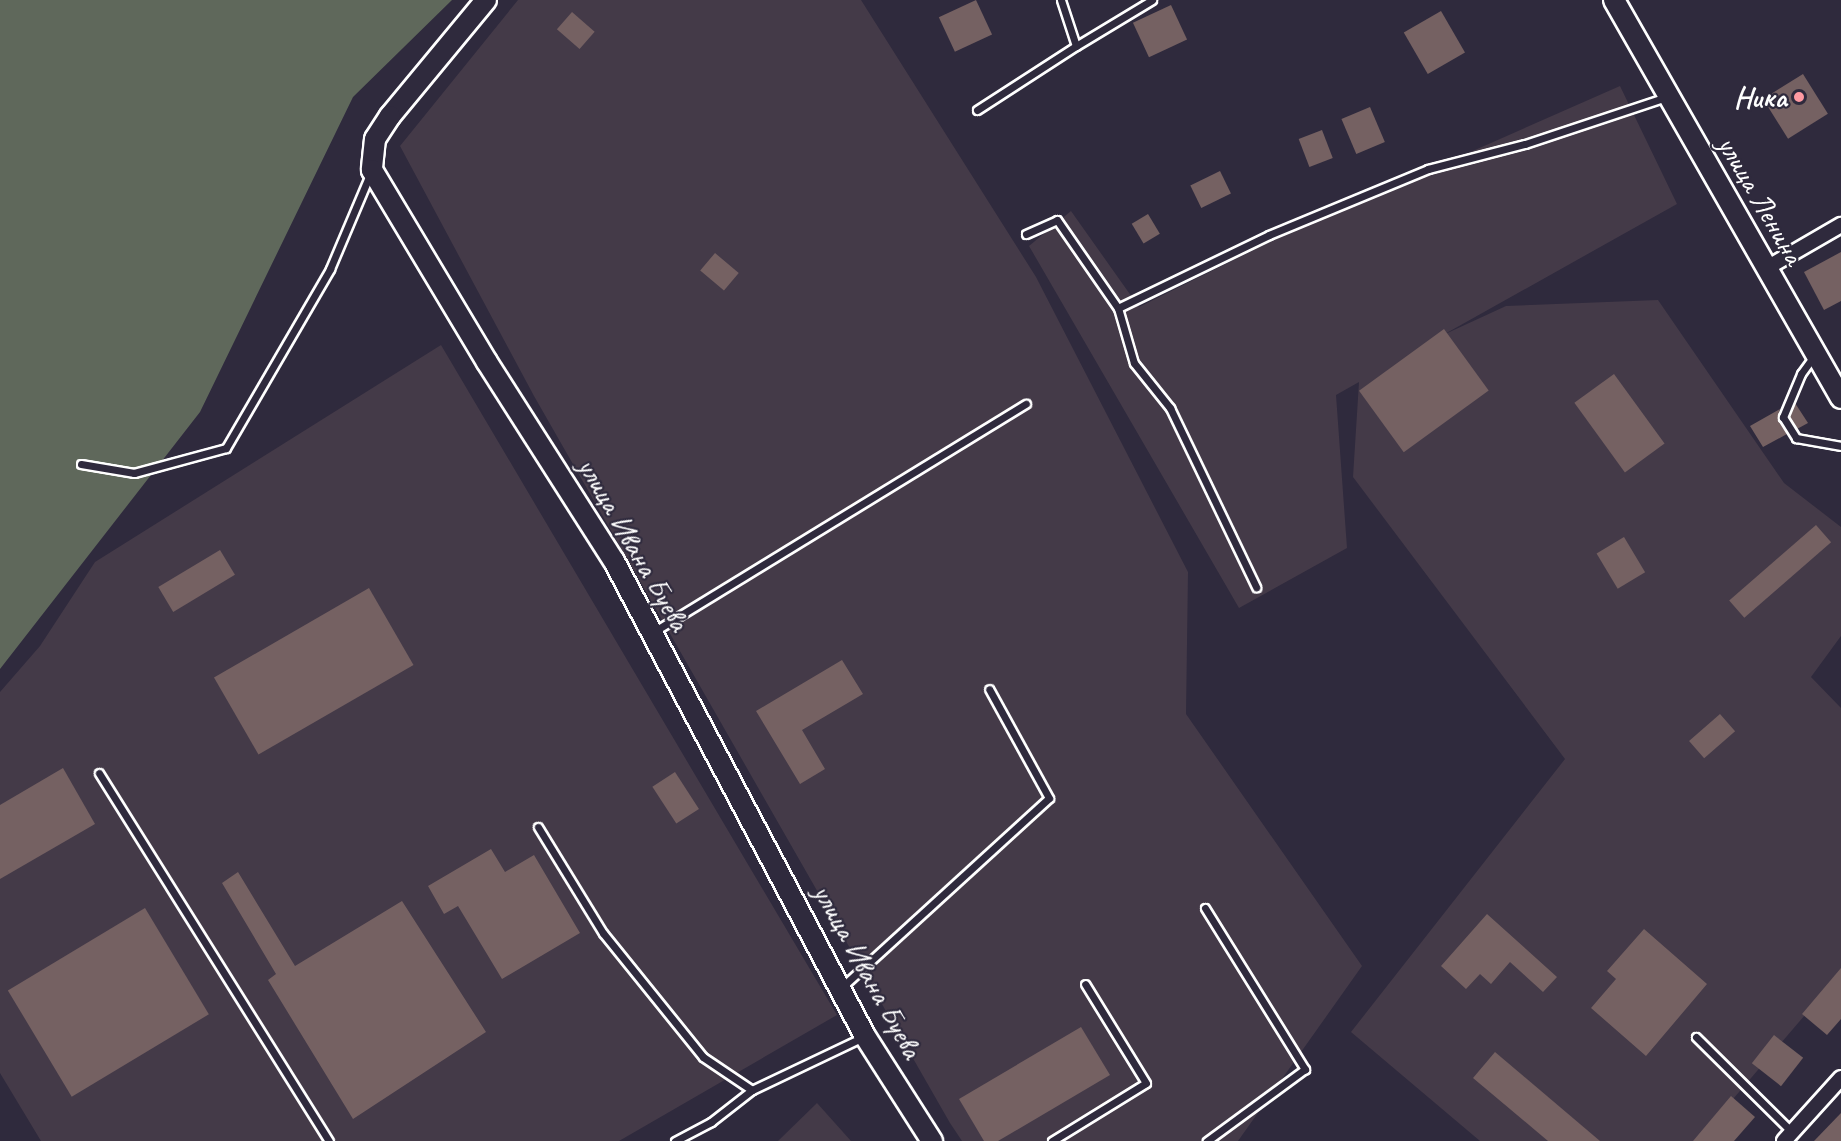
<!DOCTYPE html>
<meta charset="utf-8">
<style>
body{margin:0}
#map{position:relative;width:1841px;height:1141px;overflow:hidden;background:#2f2a3d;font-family:Caveat,sans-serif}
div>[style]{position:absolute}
.built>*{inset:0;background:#443a48}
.green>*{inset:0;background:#5f685b}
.building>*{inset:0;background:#756162;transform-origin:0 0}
.roads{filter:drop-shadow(2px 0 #fff) drop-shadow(-2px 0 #fff) drop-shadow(0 2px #fff) drop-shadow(0 -2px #fff)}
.lane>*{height:7px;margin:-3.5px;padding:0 3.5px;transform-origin:3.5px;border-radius:3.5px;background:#2f2a3d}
.street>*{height:14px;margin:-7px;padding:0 7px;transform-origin:7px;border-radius:7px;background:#2f2a3d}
.secondary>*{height:20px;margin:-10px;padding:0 10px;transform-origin:10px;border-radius:10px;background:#2f2a3d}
.dots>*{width:16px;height:16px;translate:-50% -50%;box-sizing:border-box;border:3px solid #2f2a3d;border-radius:50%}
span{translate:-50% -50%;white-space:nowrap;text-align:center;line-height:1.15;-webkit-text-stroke:4.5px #2f2a3d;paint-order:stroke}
.poi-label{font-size:30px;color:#fff;font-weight:700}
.right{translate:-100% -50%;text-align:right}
.street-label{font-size:30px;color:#fff}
</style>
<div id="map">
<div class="built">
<i style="clip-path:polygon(518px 0,861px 0,1036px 277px,1188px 572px,1186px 714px,1362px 966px,1238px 1141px,962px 1141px,950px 1123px,534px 396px,400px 146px)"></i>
<i style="clip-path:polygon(1620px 86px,1677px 204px,1443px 335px,1506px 306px,1658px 300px,1784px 483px,1841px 527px,1841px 636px,1811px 677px,1841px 708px,1841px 973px,1697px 1141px,1480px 1141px,1351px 1032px,1565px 759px,1353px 477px,1359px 382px,1336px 395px,1347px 548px,1239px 608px,1029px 246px,1071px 211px,1139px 307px,1298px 228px)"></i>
<i style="clip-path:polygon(441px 345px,837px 1015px,619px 1141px,41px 1141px,0 1073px,0 692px,40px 646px,95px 562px)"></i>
<i style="clip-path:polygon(817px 1103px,851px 1141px,778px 1141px)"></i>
</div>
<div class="green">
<i style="clip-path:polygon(0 0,452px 0,353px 97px,200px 412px,0 669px)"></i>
</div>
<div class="building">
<i style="left:976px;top:0;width:38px;height:41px;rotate:65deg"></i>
<i style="left:1171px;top:5px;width:38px;height:42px;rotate:65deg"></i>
<i style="left:1441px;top:11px;width:48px;height:43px;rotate:60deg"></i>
<i style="left:572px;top:12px;width:30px;height:23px;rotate:41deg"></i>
<i style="left:1803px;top:74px;width:47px;height:47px;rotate:58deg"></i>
<i style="left:1370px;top:107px;width:38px;height:31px;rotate:67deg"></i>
<i style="left:1322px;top:130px;width:30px;height:25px;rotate:69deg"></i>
<i style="left:1220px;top:171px;width:25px;height:33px;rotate:64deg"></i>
<i style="left:1148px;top:214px;width:23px;height:19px;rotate:59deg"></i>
<i style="clip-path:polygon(1841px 252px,1841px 301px,1824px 310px,1804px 272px)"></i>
<i style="left:715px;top:253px;width:31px;height:23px;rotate:40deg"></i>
<i style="left:1444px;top:329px;width:76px;height:105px;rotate:54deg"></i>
<i style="left:1614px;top:374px;width:86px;height:49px;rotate:54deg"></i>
<i style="clip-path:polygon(1795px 403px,1808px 423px,1797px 429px,1789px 417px)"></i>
<i style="clip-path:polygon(1780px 409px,1778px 418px,1787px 434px,1763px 447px,1750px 426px)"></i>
<i style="left:1816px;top:525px;width:23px;height:115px;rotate:49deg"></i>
<i style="left:1624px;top:537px;width:41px;height:32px;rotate:59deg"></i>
<i style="left:220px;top:550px;width:29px;height:72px;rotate:59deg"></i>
<i style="left:369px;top:588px;width:89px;height:179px;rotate:60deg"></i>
<i style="clip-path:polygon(842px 660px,863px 694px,802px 730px,825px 769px,800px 784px,756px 711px)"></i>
<i style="left:1720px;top:714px;width:23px;height:41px;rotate:49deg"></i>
<i style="clip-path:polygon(63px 768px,95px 824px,0 879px,0 805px)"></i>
<i style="left:675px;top:772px;width:44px;height:27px;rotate:57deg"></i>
<i style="clip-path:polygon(491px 849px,505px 872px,534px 855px,580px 933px,502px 979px,458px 906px,444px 914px,428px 886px)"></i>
<i style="clip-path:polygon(238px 872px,295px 966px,402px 901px,486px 1032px,353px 1119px,268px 980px,276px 974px,222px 883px)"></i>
<i style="left:145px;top:908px;width:124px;height:160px;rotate:59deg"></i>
<i style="clip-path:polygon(1487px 914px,1557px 977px,1543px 992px,1510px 962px,1491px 984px,1480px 974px,1466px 989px,1441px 966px)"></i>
<i style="clip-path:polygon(1644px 929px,1707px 984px,1646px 1056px,1591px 1008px,1616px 979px,1607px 971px)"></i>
<i style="clip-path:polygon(1841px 968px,1841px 1019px,1827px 1035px,1802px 1014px)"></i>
<i style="clip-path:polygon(1081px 1027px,1110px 1075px,998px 1141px,984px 1141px,959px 1099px)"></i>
<i style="left:1774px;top:1035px;width:37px;height:36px;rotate:38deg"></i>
<i style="clip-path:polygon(1495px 1052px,1600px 1141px,1548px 1141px,1473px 1078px)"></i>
<i style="clip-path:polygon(1731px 1096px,1755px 1117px,1734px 1141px,1693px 1141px)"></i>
<i style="clip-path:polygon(1841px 1113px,1841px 1141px,1814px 1141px)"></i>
</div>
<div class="roads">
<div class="lane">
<i style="left:1061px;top:0;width:48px;rotate:71.9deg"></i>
<i style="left:1076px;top:46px;width:89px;rotate:-31.2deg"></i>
<i style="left:977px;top:110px;width:118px;rotate:-32.9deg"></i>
<i style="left:1026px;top:234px;width:34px;rotate:-24deg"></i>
<i style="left:1057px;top:220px;width:107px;rotate:55.3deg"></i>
<i style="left:1118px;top:308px;width:168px;rotate:-25.8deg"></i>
<i style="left:1269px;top:235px;width:172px;rotate:-22.5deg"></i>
<i style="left:1428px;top:169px;width:100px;rotate:-14.5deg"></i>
<i style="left:1525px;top:144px;width:149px;rotate:-18.4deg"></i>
<i style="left:1118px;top:308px;width:57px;rotate:73.8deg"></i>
<i style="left:1134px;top:363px;width:58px;rotate:51.3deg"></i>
<i style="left:1170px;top:408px;width:199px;rotate:64.3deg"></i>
<i style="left:1814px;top:356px;width:22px;rotate:126deg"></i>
<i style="left:1801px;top:374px;width:47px;rotate:112.7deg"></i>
<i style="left:1783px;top:417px;width:25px;rotate:58deg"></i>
<i style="left:1796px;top:438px;width:46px;rotate:10.1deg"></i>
<i style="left:81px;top:464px;width:54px;rotate:9.6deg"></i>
<i style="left:134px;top:473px;width:95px;rotate:-15.2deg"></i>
<i style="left:226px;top:448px;width:207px;rotate:-59.8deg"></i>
<i style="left:330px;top:269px;width:105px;rotate:-67.1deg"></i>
<i style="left:655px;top:631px;width:435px;rotate:-31.5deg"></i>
<i style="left:99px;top:773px;width:434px;rotate:58deg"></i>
<i style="left:538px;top:827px;width:124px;rotate:58.5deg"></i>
<i style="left:603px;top:933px;width:159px;rotate:51.1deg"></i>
<i style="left:703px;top:1057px;width:59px;rotate:34deg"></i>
<i style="left:752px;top:1090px;width:123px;rotate:-25.5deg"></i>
<i style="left:1205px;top:908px;width:190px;rotate:58.2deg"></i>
<i style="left:1305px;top:1069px;width:122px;rotate:143.7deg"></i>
<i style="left:842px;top:987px;width:280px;rotate:-42.4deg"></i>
<i style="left:1049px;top:798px;width:124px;rotate:-118.8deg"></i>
<i style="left:1696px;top:1037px;width:135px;rotate:44.7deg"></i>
<i style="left:675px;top:1141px;width:41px;rotate:-27.8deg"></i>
<i style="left:711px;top:1122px;width:52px;rotate:-38deg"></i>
<i style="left:1052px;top:1141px;width:110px;rotate:-31.7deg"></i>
<i style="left:1146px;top:1083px;width:116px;rotate:-121.6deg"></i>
</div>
<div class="street">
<i style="left:1765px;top:269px;width:88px;rotate:-30.1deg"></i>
<i style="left:1784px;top:1141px;width:85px;rotate:-47.9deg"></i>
</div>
<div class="secondary">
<i style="left:486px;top:0;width:151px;rotate:129.6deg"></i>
<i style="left:390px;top:116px;width:27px;rotate:123deg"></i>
<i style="left:375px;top:139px;width:31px;rotate:96deg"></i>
<i style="left:372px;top:170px;width:224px;rotate:59.1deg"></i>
<i style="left:487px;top:362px;width:236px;rotate:57.5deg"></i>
<i style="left:614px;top:561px;width:537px;rotate:62.15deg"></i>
<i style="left:865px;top:1036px;width:125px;rotate:57.5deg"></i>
<i style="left:1614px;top:0;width:458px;rotate:60.3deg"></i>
</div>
</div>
<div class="dots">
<i style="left:1799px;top:97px;background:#ff9aa2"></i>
</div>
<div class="poi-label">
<span class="right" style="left:1787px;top:97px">Ника</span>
</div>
<div class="street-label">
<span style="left:1761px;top:200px;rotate:60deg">улица Ленина</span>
<span style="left:634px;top:544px;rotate:60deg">улица Ивана Буева</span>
<span style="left:868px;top:971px;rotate:61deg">улица Ивана Буева</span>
</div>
</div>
